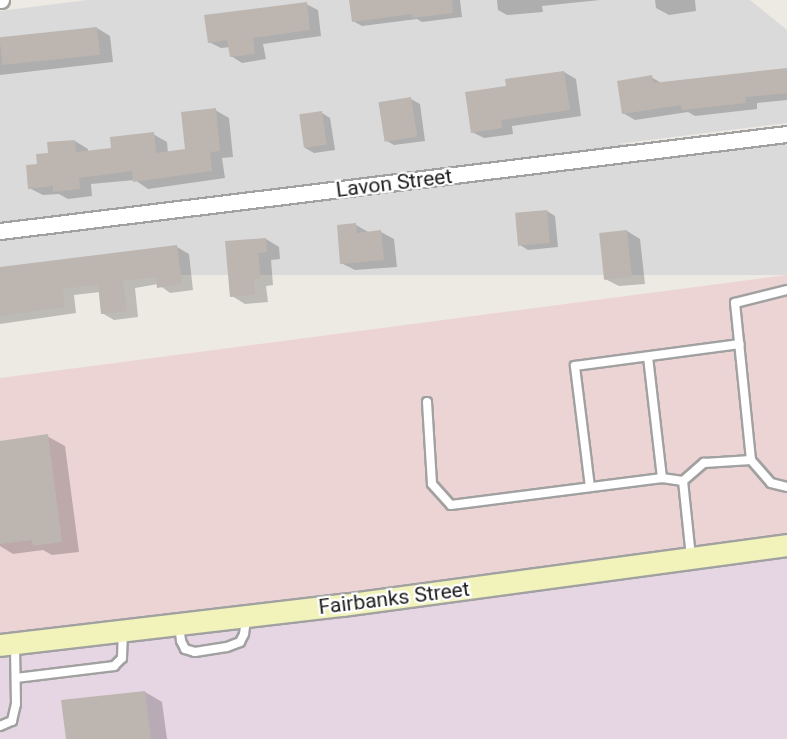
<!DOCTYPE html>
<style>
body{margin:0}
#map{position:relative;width:787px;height:739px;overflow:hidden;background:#edeae3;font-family:Roboto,sans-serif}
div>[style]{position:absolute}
.residential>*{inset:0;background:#dbdada;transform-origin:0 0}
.commercial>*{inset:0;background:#edd4d4}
.industrial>*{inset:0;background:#e6d6e3}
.shadow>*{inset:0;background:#0003}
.building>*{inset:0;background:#bdb6b0;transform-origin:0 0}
.roads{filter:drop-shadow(2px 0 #a1a1a1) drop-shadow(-2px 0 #a1a1a1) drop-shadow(0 2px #a1a1a1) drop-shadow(0 -2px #a1a1a1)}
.lane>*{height:8px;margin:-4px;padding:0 4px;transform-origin:4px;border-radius:4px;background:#fff}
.street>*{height:15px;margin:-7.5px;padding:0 7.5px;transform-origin:7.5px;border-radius:7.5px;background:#fff}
.secondary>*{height:21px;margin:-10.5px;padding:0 10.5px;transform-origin:10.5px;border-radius:10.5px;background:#f1f3bb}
span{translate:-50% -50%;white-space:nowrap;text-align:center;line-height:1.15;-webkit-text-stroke:4.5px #fff;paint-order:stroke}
.street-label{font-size:21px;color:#1d1d1d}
</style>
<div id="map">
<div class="residential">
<i style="clip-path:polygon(87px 0,750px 0,787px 30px,787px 123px,0 220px,0 11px)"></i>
<i style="left:787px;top:144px;width:131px;height:793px;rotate:90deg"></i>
</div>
<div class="commercial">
<i style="clip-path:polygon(787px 275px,787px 535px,342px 595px,0 635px,0 378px)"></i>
</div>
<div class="industrial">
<i style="clip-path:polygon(787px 556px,787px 739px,0 739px,0 656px,345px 616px)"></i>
</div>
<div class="shadow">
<i style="clip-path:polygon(350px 0,460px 0,462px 17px,422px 22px,417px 19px,362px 26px,353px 21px)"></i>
<i style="clip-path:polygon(497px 0,600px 0,542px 6px,543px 12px,507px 15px,498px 10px)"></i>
<i style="clip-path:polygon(655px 0,695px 0,696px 11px,669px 15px,656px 8px)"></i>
<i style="clip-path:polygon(306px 4px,318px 10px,321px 36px,263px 44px,266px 59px,242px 63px,231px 56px,230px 47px,221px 48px,209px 42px)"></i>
<i style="clip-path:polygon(97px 28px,110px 36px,113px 62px,0 75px,0 40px)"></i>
<i style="clip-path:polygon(787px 70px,787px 100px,757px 103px,757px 109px,695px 116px,688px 112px,635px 120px,623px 113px,651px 77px,663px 84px)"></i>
<i style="clip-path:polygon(564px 72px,576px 79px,581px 116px,512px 126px,513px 134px,484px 138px,472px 132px,508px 87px)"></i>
<i style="clip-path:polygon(411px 99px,420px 104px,425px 141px,394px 145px,385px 140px)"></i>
<i style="clip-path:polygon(215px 110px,229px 118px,233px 157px,222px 158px,225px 178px,148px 189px,135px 180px,91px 184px,92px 196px,68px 199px,59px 194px,43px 195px,29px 188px,38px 165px,50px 154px,75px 141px,88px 149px,88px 152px,113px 149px,153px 134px,167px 142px,168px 153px,187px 150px)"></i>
<i style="clip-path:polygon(322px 113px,330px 118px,335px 150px,314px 153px,305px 148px)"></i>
<i style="clip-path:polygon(547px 211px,555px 216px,558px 247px,528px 250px,520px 245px)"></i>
<i style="clip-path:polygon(356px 225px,370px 233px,381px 232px,394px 239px,397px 267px,355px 270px,341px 263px)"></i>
<i style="clip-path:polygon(627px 231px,640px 239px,645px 284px,619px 286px,605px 279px)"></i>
<i style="clip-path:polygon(266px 239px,279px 247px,280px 259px,271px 260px,273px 285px,266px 286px,268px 302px,245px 304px,232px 296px)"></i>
<i style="clip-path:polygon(177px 247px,189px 254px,193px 290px,170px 293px,158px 284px,135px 288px,138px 317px,114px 320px,102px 313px,100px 292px,74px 295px,76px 313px,0 324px,0 270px)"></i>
<i style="clip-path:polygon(47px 436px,65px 446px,79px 552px,52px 555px,43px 550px,13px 554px,0 546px,0 442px)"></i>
<i style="clip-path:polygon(145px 692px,162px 702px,167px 739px,67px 739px)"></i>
</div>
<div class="building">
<i style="clip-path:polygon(349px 0,452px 0,453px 13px,412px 18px,412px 14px,352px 22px)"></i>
<i style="clip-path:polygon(307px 2px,310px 30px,253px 38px,255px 54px,230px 57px,227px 40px,208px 43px,204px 15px)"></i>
<i style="left:97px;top:27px;width:28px;height:98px;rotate:84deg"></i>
<i style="clip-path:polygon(787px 68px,787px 93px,745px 97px,746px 103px,682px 110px,681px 105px,622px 114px,617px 81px,652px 75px,653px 83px)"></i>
<i style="clip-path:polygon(564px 71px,570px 110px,501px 120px,502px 128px,471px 133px,465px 92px,506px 86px,505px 79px)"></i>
<i style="left:411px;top:97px;width:40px;height:33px;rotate:81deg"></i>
<i style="clip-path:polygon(216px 108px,220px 151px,210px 152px,212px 171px,133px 182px,132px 171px,79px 178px,80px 189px,53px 192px,53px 186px,28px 189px,26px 165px,37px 164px,36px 154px,48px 153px,47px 142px,75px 140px,76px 152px,111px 148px,110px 137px,154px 132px,156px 153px,185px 149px,181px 112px)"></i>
<i style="left:322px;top:111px;width:34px;height:23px;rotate:82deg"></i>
<i style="left:547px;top:210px;width:33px;height:32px;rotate:85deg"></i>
<i style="clip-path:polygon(356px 223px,357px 233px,381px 230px,384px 260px,340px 264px,337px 225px)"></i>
<i style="left:627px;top:230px;width:47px;height:28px;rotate:84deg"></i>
<i style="clip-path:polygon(266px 238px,267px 252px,258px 253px,261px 278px,254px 279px,255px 295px,230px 297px,225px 241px)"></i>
<i style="clip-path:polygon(177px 245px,182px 284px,157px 288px,156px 277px,123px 281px,127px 311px,101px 314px,98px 285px,63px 289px,65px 307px,0 316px,0 267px)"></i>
<i style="clip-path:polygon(48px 434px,62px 542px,33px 546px,32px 540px,0 544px,0 441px)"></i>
<i style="clip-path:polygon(145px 691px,151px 739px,66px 739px,61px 700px)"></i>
</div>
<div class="roads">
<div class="lane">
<i style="left:648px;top:357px;width:122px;rotate:83.4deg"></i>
<i style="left:427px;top:402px;width:82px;rotate:86.5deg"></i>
<i style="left:432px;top:484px;width:28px;rotate:48deg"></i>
<i style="left:451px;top:505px;width:213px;rotate:-7.3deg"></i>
<i style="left:662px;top:478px;width:21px;rotate:8deg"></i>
<i style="left:683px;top:481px;width:28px;rotate:-41deg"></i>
<i style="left:704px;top:463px;width:47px;rotate:-3.7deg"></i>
<i style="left:751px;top:460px;width:30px;rotate:49deg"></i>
<i style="left:771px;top:483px;width:16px;rotate:14deg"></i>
<i style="left:751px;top:460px;width:158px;rotate:-95.8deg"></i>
<i style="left:735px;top:303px;width:54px;rotate:-14deg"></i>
<i style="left:683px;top:481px;width:76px;rotate:84deg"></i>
<i style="left:590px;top:487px;width:122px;rotate:-97.1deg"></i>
<i style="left:575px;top:366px;width:166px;rotate:-7.6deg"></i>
<i style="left:179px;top:626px;width:15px;rotate:82deg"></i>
<i style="left:181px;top:641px;width:9px;rotate:63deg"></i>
<i style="left:185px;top:649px;width:10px;rotate:17deg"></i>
<i style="left:195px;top:652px;width:32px;rotate:-9deg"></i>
<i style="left:227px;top:647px;width:14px;rotate:-21deg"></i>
<i style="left:240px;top:642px;width:9px;rotate:-63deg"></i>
<i style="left:244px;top:634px;width:15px;rotate:-82deg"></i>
<i style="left:16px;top:678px;width:99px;rotate:-7deg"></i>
<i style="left:114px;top:666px;width:11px;rotate:-45deg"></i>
<i style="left:122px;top:658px;width:25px;rotate:-88deg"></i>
<i style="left:0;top:726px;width:13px;rotate:-23deg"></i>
<i style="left:12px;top:721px;width:17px;rotate:-77deg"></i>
<i style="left:16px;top:704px;width:58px;rotate:-91deg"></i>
</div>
<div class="street">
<i style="left:0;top:0;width:1px"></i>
<i style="left:0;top:231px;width:793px;rotate:-7.03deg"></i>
</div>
<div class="secondary">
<i style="left:0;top:645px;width:345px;rotate:-6.7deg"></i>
<i style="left:343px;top:605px;width:448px;rotate:-7.7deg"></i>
</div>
</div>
<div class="street-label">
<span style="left:394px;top:183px;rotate:-7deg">Lavon Street</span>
<span style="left:394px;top:598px;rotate:-7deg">Fairbanks Street</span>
</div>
</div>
